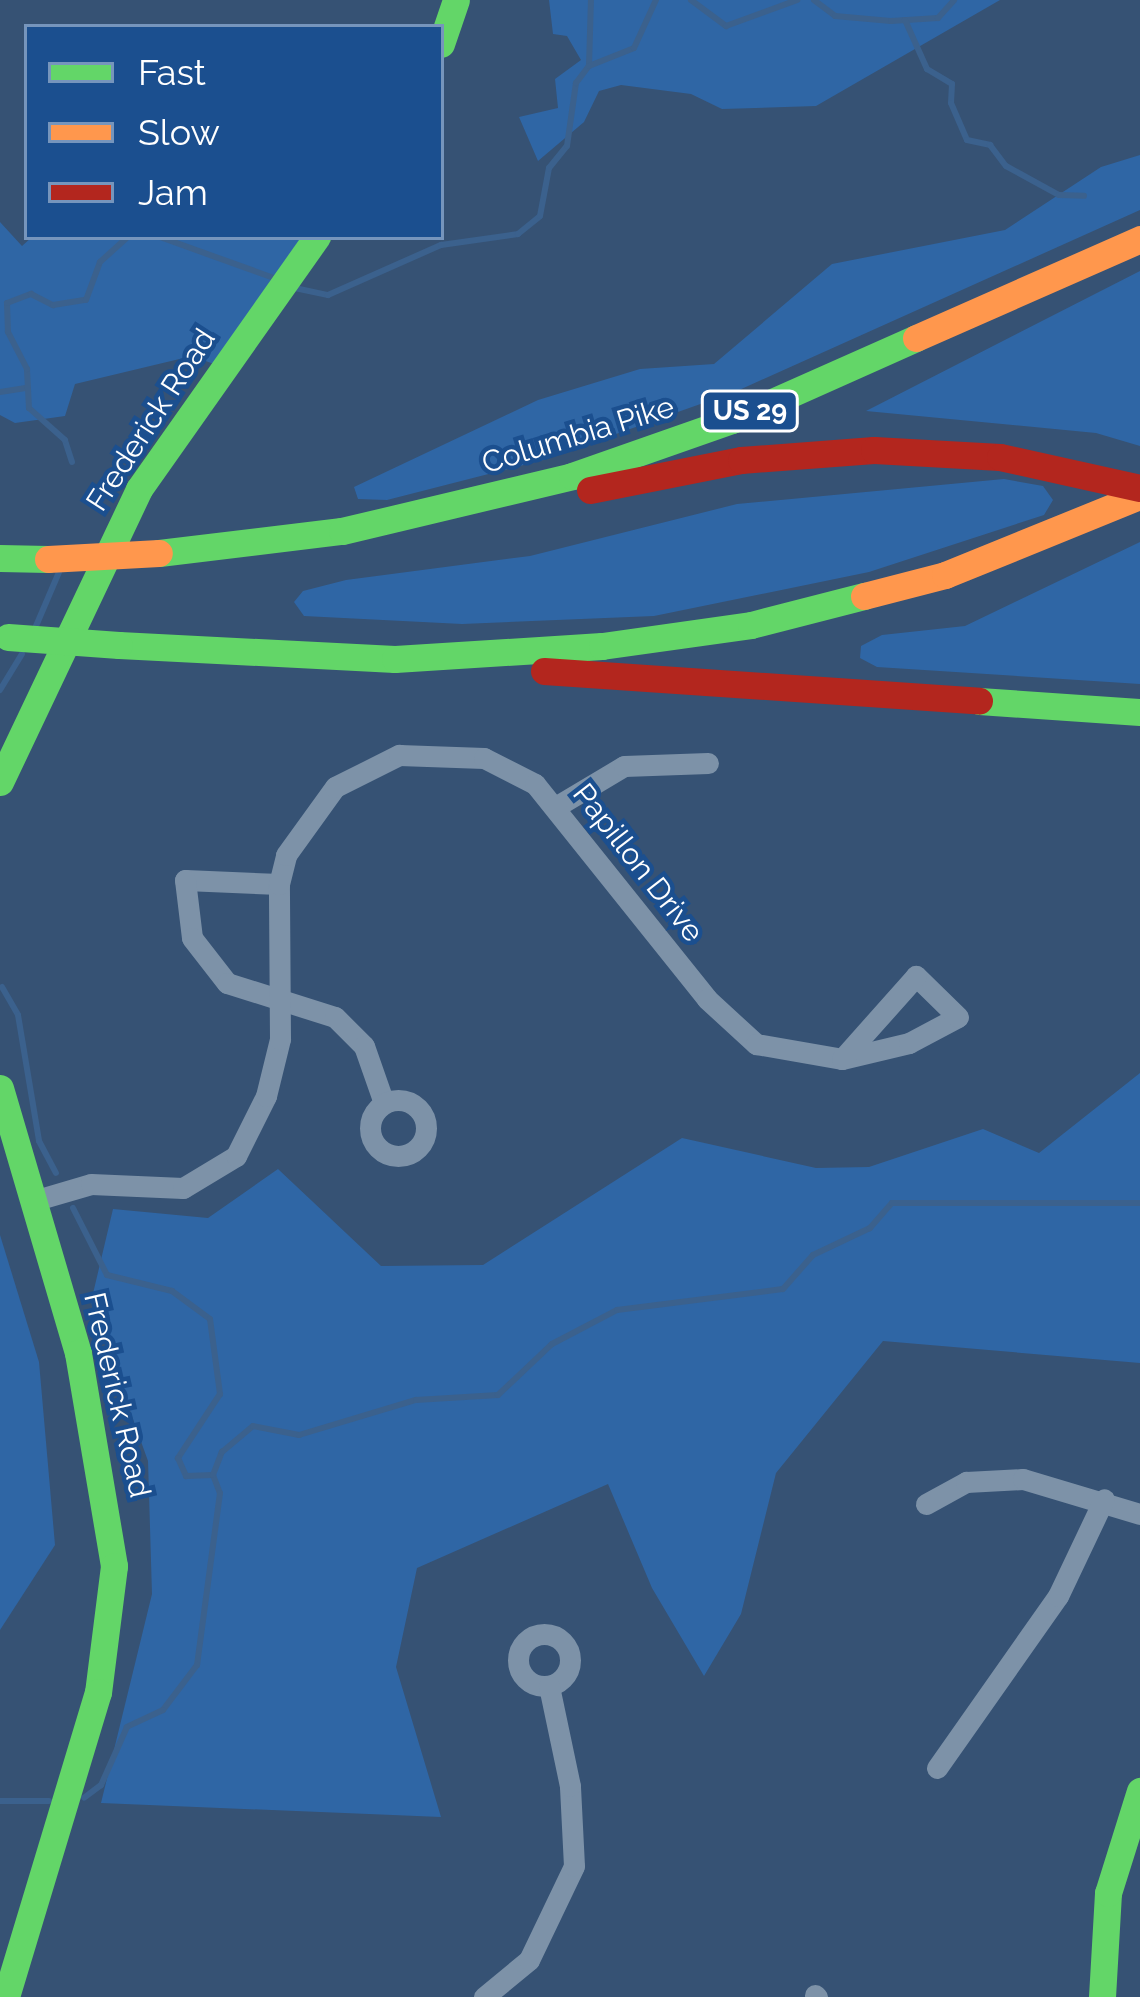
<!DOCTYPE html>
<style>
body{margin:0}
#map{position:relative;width:1140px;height:1997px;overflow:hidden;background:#365274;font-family:Raleway,sans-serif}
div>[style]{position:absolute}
.green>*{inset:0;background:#2f66a5}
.stream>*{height:6px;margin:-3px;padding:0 3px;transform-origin:3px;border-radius:3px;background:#3b618d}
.street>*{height:21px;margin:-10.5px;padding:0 10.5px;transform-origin:10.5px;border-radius:10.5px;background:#7d92a8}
.street>.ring{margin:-10.5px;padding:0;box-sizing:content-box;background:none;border:21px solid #7d92a8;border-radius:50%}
.fast>*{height:27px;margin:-13.5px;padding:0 13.5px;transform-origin:13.5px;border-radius:13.5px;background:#63d668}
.slow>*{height:27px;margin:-13.5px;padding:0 13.5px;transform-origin:13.5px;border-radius:13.5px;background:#ff974d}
.jam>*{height:27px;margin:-13.5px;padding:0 13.5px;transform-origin:13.5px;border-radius:13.5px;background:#b3261e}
.fast-bridge>*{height:27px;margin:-13.5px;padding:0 13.5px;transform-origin:13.5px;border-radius:13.5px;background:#63d668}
.slow-bridge>*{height:27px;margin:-13.5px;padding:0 13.5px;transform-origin:13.5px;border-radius:13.5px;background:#ff974d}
span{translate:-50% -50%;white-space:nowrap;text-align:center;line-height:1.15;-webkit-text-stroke:9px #1b4f8f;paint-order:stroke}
.shield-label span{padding:3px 9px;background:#1b4f8f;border:3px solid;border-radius:9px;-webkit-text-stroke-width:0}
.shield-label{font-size:27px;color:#fff;font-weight:700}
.street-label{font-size:30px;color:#fff}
.legend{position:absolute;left:24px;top:24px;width:420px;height:216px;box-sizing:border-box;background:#1b4f8f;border:3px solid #7695bc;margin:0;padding:15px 21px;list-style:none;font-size:36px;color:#fff}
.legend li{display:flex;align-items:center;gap:24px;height:60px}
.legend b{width:60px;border:3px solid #7695bc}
</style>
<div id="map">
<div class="green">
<i style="clip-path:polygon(549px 0,1000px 0,816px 106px,722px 109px,691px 94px,621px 85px,599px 91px,584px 122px,538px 161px,519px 117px,558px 108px,555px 79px,581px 60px,567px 36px,553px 34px)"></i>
<i style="clip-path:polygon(1140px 155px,1140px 210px,737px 391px,543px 460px,387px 500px,358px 499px,354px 487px,538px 400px,640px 369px,714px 364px,832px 264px,1005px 230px,1101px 167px)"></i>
<i style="clip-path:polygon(0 222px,22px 246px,32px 237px,317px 237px,222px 367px,192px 356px,75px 384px,65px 416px,15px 423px,0 415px)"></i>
<i style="clip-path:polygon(1140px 271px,1140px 446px,1096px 433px,866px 411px)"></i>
<i style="clip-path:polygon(1004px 479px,1043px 486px,1053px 500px,1044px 515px,869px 572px,654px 616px,462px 624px,304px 616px,294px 602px,303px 591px,346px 580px,530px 556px,737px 504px)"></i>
<i style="clip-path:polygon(1140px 542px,1140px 684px,877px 667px,860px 658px,861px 646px,882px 635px,965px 626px)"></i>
<i style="clip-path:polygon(1140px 1073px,1140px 1363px,883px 1341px,776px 1473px,741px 1614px,704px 1676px,652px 1588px,608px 1484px,417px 1568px,396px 1667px,441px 1817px,101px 1803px,152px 1594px,148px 1461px,91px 1302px,113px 1209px,208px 1218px,278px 1169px,381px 1266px,483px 1265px,682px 1138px,816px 1168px,869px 1167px,983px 1129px,1039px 1153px)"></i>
<i style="clip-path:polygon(0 1235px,39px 1362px,55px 1545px,0 1630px)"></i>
</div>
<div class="stream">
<i style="left:691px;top:0;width:44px;rotate:36.6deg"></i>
<i style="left:726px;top:26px;width:76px;rotate:-20.1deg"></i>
<i style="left:814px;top:0;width:26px;rotate:37deg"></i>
<i style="left:835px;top:16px;width:56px;rotate:5.1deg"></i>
<i style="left:891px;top:21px;width:47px;rotate:-3.7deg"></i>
<i style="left:938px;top:18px;width:24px;rotate:-48deg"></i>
<i style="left:905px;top:20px;width:54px;rotate:65.8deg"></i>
<i style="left:927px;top:69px;width:29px;rotate:31deg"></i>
<i style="left:952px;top:84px;width:19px;rotate:93deg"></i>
<i style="left:951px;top:103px;width:40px;rotate:66.6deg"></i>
<i style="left:967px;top:140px;width:24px;rotate:12deg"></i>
<i style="left:990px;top:145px;width:26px;rotate:53deg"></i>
<i style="left:1006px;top:166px;width:60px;rotate:28.7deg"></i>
<i style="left:1059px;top:195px;width:25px;rotate:2deg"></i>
<i style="left:589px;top:66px;width:66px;rotate:-88.3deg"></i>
<i style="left:160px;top:237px;width:121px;rotate:19.8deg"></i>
<i style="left:290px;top:287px;width:39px;rotate:12deg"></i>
<i style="left:328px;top:295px;width:124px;rotate:-23.9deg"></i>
<i style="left:441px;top:245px;width:78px;rotate:-8.1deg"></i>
<i style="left:518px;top:234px;width:28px;rotate:-39deg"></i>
<i style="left:540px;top:216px;width:49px;rotate:-79.4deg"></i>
<i style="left:549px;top:168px;width:28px;rotate:-51deg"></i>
<i style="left:567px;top:146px;width:64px;rotate:-81.9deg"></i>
<i style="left:576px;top:83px;width:21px;rotate:-53deg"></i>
<i style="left:589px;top:66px;width:48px;rotate:-21.8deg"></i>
<i style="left:634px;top:48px;width:53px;rotate:-65.4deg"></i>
<i style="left:0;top:392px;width:26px;rotate:-9deg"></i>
<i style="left:72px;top:462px;width:23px;rotate:-108deg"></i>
<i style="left:65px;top:440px;width:48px;rotate:-138.4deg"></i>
<i style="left:29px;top:408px;width:39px;rotate:-93deg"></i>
<i style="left:27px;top:369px;width:42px;rotate:-117.2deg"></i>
<i style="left:8px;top:332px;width:29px;rotate:-92deg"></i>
<i style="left:7px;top:303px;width:26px;rotate:-21deg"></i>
<i style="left:31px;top:294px;width:25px;rotate:27deg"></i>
<i style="left:53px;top:305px;width:33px;rotate:-9deg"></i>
<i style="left:86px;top:300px;width:40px;rotate:-69.8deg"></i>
<i style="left:100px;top:262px;width:38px;rotate:-42deg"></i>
<i style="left:36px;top:626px;width:59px;rotate:-66.9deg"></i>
<i style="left:0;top:690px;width:42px;rotate:-58.6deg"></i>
<i style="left:2px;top:987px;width:32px;rotate:60deg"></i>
<i style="left:18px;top:1015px;width:128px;rotate:80.5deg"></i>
<i style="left:39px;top:1141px;width:36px;rotate:62deg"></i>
<i style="left:73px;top:1208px;width:75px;rotate:63.1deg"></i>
<i style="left:107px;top:1275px;width:67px;rotate:13.8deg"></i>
<i style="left:172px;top:1291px;width:47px;rotate:36.4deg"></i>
<i style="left:210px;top:1319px;width:76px;rotate:82.4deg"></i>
<i style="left:220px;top:1394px;width:77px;rotate:123.3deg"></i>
<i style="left:178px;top:1458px;width:20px;rotate:66deg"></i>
<i style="left:186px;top:1476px;width:27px;rotate:-2deg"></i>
<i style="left:213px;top:1475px;width:19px;rotate:69deg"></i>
<i style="left:220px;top:1493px;width:174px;rotate:97.6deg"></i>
<i style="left:197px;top:1665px;width:56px;rotate:127.1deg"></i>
<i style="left:163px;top:1710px;width:40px;rotate:155deg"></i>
<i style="left:127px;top:1727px;width:64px;rotate:114.1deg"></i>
<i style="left:101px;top:1785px;width:21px;rotate:143deg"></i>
<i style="left:213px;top:1475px;width:25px;rotate:-69deg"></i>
<i style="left:222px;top:1452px;width:40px;rotate:-40deg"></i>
<i style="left:253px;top:1426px;width:47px;rotate:11.1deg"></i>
<i style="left:299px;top:1435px;width:122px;rotate:-16.7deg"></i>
<i style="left:416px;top:1400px;width:82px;rotate:-3.5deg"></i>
<i style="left:498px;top:1395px;width:74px;rotate:-43.4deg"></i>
<i style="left:552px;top:1344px;width:73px;rotate:-27.6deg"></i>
<i style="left:617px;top:1310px;width:167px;rotate:-7.2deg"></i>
<i style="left:783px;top:1289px;width:45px;rotate:-48.6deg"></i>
<i style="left:813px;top:1255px;width:63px;rotate:-25.3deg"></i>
<i style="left:870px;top:1228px;width:33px;rotate:-49deg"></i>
<i style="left:892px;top:1203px;width:248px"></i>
<i style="left:0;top:1801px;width:49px"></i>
</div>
<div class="street">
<i style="left:557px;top:806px;width:78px;rotate:-30.8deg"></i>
<i style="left:624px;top:766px;width:84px;rotate:-2deg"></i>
<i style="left:279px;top:884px;width:94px;rotate:-177.6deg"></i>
<i style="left:185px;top:880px;width:58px;rotate:83.1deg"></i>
<i style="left:192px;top:938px;width:57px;rotate:52.1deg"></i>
<i style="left:227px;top:983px;width:113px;rotate:17.5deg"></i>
<i style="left:335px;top:1017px;width:41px;rotate:45deg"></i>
<i style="left:364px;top:1046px;width:60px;rotate:70.7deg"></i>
<i class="ring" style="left:370px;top:1100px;width:35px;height:35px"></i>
<i style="left:33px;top:1201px;width:60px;rotate:-16.3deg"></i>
<i style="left:91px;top:1184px;width:92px;rotate:2.5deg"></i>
<i style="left:183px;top:1188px;width:62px;rotate:-31.1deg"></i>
<i style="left:236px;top:1156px;width:67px;rotate:-63.4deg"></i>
<i style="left:266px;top:1096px;width:59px;rotate:-76.2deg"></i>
<i style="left:280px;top:1039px;width:155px;rotate:-90.4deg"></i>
<i style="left:279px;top:884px;width:30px;rotate:-76deg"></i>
<i style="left:286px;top:855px;width:84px;rotate:-54.2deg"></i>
<i style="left:335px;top:787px;width:72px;rotate:-26.6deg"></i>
<i style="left:399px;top:755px;width:85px;rotate:2deg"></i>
<i style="left:484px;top:758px;width:57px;rotate:27deg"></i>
<i style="left:535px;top:784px;width:275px;rotate:51.3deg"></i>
<i style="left:707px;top:999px;width:67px;rotate:42.6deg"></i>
<i style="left:756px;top:1044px;width:87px;rotate:9.9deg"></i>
<i style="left:842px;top:1059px;width:69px;rotate:-13.4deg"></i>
<i style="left:909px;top:1043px;width:55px;rotate:-28deg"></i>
<i style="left:958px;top:1017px;width:59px;rotate:-135.7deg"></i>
<i style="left:916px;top:976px;width:111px;rotate:131.7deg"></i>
<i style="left:926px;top:1504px;width:46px;rotate:-28.8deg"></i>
<i style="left:966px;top:1482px;width:57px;rotate:-3deg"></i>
<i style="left:1023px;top:1479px;width:122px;rotate:16.7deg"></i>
<i class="ring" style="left:518px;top:1634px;width:31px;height:31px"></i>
<i style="left:937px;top:1768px;width:210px;rotate:-54.9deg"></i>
<i style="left:1058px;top:1596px;width:107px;rotate:-64.6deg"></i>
<i style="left:815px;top:1995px;width:3px;rotate:45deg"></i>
<i style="left:484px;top:1997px;width:58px;rotate:-39.4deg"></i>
<i style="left:529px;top:1960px;width:104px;rotate:-64.4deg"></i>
<i style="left:574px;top:1866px;width:80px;rotate:-92.9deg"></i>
<i style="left:570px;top:1786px;width:102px;rotate:-101.9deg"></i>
</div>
<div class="fast">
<i style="left:441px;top:44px;width:46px;rotate:-71.2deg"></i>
<i style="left:159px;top:553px;width:184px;rotate:-6.9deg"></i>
<i style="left:342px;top:531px;width:236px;rotate:-13.4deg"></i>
<i style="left:572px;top:476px;width:170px;rotate:-19.3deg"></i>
<i style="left:732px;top:420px;width:201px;rotate:-24deg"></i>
<i style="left:0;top:558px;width:48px;rotate:1.2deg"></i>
<i style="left:119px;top:645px;width:276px;rotate:2.9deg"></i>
<i style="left:395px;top:659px;width:207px;rotate:-3.6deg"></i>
<i style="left:602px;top:646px;width:150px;rotate:-8deg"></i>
<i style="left:751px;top:625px;width:117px;rotate:-14.4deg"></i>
<i style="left:979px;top:701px;width:161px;rotate:3.9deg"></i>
<i style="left:0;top:782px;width:324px;rotate:-64.6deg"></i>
<i style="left:139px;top:489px;width:309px;rotate:-54.8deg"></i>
<i style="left:0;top:1088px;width:276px;rotate:73.6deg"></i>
<i style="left:78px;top:1353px;width:216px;rotate:80.4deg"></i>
<i style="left:114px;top:1566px;width:127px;rotate:97.2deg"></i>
<i style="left:98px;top:1692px;width:319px;rotate:106.8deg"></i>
<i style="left:1102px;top:1997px;width:104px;rotate:-86.7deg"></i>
<i style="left:1108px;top:1893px;width:107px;rotate:-72.6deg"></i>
</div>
<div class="slow">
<i style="left:916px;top:338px;width:245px;rotate:-23.8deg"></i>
<i style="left:864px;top:596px;width:84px;rotate:-14.5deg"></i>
<i style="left:945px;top:575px;width:210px;rotate:-22.1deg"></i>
</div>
<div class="jam">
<i style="left:590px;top:490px;width:154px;rotate:-11.2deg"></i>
<i style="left:741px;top:460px;width:133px;rotate:-4.3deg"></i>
<i style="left:874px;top:450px;width:126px;rotate:3.2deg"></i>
<i style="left:1000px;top:457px;width:143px;rotate:12.5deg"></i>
<i style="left:544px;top:671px;width:436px;rotate:3.9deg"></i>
</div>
<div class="fast-bridge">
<i style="left:8px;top:637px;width:111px;rotate:4.1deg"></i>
</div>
<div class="slow-bridge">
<i style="left:48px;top:559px;width:111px;rotate:-3.1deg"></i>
</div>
<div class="shield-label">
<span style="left:750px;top:411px">US 29</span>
</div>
<div class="street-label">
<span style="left:151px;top:420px;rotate:-57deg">Frederick Road</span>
<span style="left:578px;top:435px;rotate:-17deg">Columbia Pike</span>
<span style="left:638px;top:863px;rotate:52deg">Papillon Drive</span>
<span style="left:117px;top:1395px;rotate:77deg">Frederick Road</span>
</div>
<ul class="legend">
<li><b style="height:15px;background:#63d668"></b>Fast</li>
<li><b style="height:15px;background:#ff974d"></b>Slow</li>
<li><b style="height:15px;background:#b3261e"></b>Jam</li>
</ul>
</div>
